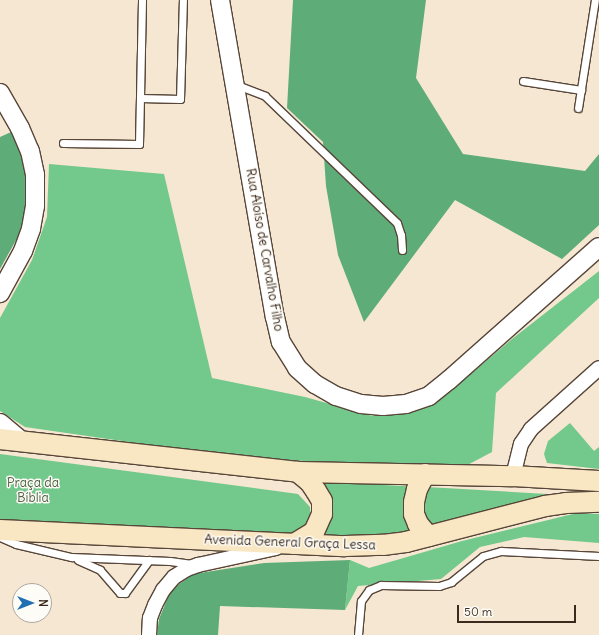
<!DOCTYPE html>
<meta charset="utf-8">
<style>
body{margin:0}
#map{position:relative;width:599px;height:635px;overflow:hidden;background:#f5e7d1;font-family:Delius,sans-serif}
div>[style]{position:absolute}
.green>*{inset:0;background:#73c88c}
.forest>*{inset:0;background:#5eac78}
.roads{filter:drop-shadow(1px 0 #574639) drop-shadow(-1px 0 #574639) drop-shadow(0 1px #574639) drop-shadow(0 -1px #574639)}
.service>*{height:7px;margin:-3.5px;padding:0 3.5px;transform-origin:3.5px;border-radius:3.5px;background:#fff}
.minor>*{height:14px;margin:-7px;padding:0 7px;transform-origin:7px;border-radius:7px;background:#fff}
.tertiary>*{height:18px;margin:-9px;padding:0 9px;transform-origin:9px;border-radius:9px;background:#fff}
.secondary>*{height:20px;margin:-10px;padding:0 10px;transform-origin:10px;border-radius:10px;background:#f9e7c3}
span{translate:-50% -50%;white-space:nowrap;text-align:center;line-height:1.15;-webkit-text-stroke:3px #fdfcf7;paint-order:stroke}
.street-label{font-size:13px;color:#3b2a1e}
.park-label{font-size:13px;color:#4f6144}
.north{position:absolute;left:12px;top:583px;width:40px;height:40px;box-sizing:border-box;background:#fdfcf7;border:1px solid #afa8a0;border-radius:50%;rotate:90deg;font-size:11px;font-weight:700;line-height:16px;text-align:center;color:#3b2a1e}
.north::after{content:'';display:block;margin:auto;width:14px;height:18px;background:#1f6fb2;clip-path:polygon(50% 0,100% 100%,50% 72%,0 100%)}
.scale{position:absolute;left:457px;top:605px;width:119px;height:18px;box-sizing:border-box;border:2px solid #3b2a1e;border-top:0;padding-left:5px;font-size:12px;line-height:14px;white-space:nowrap;color:#3b2a1e;-webkit-text-stroke:3px #fdfcf7;paint-order:stroke}
</style>
<div id="map">
<div class="green">
<i style="clip-path:polygon(49px 164px,164px 174px,212px 378px,305px 397px,373px 416px,452px 390px,512px 339px,599px 271px,599px 298px,496px 393px,492px 452px,456px 471px,226px 456px,25px 427px,0 411px,0 318px,32px 260px,47px 217px)"></i>
<i style="clip-path:polygon(570px 423px,594px 451px,599px 447px,599px 469px,547px 463px,544px 454px,548px 441px)"></i>
<i style="clip-path:polygon(0 454px,298px 494px,310px 507px,311px 523px,295px 536px,0 523px)"></i>
<i style="clip-path:polygon(322px 482px,445px 488px,581px 496px,406px 534px,326px 540px)"></i>
<i style="clip-path:polygon(577px 513px,599px 514px,599px 543px,524px 537px,480px 547px,441px 579px,358px 586px,345px 610px,350px 560px,369px 568px,462px 541px)"></i>
</div>
<div class="forest">
<i style="clip-path:polygon(293px 0,426px 0,416px 78px,463px 154px,585px 171px,599px 154px,599px 225px,562px 259px,455px 200px,364px 322px,338px 255px,326px 186px,323px 142px,287px 108px)"></i>
<i style="clip-path:polygon(20px 128px,35px 206px,0 269px,0 137px)"></i>
<i style="clip-path:polygon(350px 560px,345px 610px,220px 606px,218px 635px,157px 635px,159px 619px,171px 590px,193px 574px,264px 563px)"></i>
</div>
<div class="roads">
<div class="service">
<i style="left:523px;top:81px;width:59px;rotate:8.8deg"></i>
<i style="left:237px;top:85px;width:30px;rotate:21deg"></i>
<i style="left:265px;top:96px;width:183px;rotate:43.9deg"></i>
<i style="left:397px;top:223px;width:13px;rotate:72deg"></i>
<i style="left:401px;top:235px;width:15px;rotate:86deg"></i>
<i style="left:140px;top:98px;width:40px;rotate:1.4deg"></i>
<i style="left:180px;top:99px;width:99px;rotate:-88.3deg"></i>
<i style="left:578px;top:108px;width:109px;rotate:-81.1deg"></i>
<i style="left:63px;top:143px;width:76px;rotate:0.8deg"></i>
<i style="left:139px;top:144px;width:144px;rotate:-88.8deg"></i>
<i style="left:0;top:537px;width:17px;rotate:24deg"></i>
<i style="left:16px;top:544px;width:57px;rotate:13.3deg"></i>
<i style="left:71px;top:557px;width:99px;rotate:2.3deg"></i>
<i style="left:170px;top:561px;width:22px;rotate:8deg"></i>
<i style="left:78px;top:560px;width:24px;rotate:24deg"></i>
<i style="left:100px;top:570px;width:30px;rotate:49deg"></i>
<i style="left:120px;top:593px;width:5px"></i>
<i style="left:125px;top:593px;width:41px;rotate:-54deg"></i>
<i style="left:358px;top:635px;width:34px;rotate:-85deg"></i>
<i style="left:361px;top:601px;width:14px;rotate:-54deg"></i>
<i style="left:369px;top:590px;width:13px;rotate:-23deg"></i>
<i style="left:381px;top:585px;width:58px;rotate:1deg"></i>
<i style="left:439px;top:586px;width:13px;rotate:-18deg"></i>
<i style="left:451px;top:582px;width:41px;rotate:-39.1deg"></i>
<i style="left:483px;top:556px;width:19px;rotate:-16deg"></i>
<i style="left:501px;top:551px;width:98px;rotate:2.9deg"></i>
</div>
<div class="minor">
<i style="left:513px;top:476px;width:33px;rotate:-76deg"></i>
<i style="left:521px;top:444px;width:18px;rotate:-56deg"></i>
<i style="left:531px;top:429px;width:91px;rotate:-41.9deg"></i>
<i style="left:149px;top:635px;width:17px;rotate:-87deg"></i>
<i style="left:150px;top:618px;width:14px;rotate:-69deg"></i>
<i style="left:155px;top:605px;width:17px;rotate:-62deg"></i>
<i style="left:163px;top:590px;width:17px;rotate:-50deg"></i>
<i style="left:174px;top:577px;width:15px;rotate:-32deg"></i>
<i style="left:187px;top:569px;width:12px;rotate:-20deg"></i>
<i style="left:198px;top:565px;width:80px;rotate:-12.3deg"></i>
</div>
<div class="tertiary">
<i style="left:220px;top:0;width:322px;rotate:80.2deg"></i>
<i style="left:275px;top:317px;width:26px;rotate:77deg"></i>
<i style="left:281px;top:342px;width:31px;rotate:58deg"></i>
<i style="left:297px;top:368px;width:24px;rotate:42deg"></i>
<i style="left:315px;top:384px;width:24px;rotate:30deg"></i>
<i style="left:336px;top:396px;width:26px;rotate:18deg"></i>
<i style="left:361px;top:404px;width:22px;rotate:5deg"></i>
<i style="left:383px;top:406px;width:23px;rotate:-5deg"></i>
<i style="left:406px;top:404px;width:24px;rotate:-19deg"></i>
<i style="left:429px;top:396px;width:26px;rotate:-39deg"></i>
<i style="left:449px;top:380px;width:200px;rotate:-41.6deg"></i>
<i style="left:0;top:93px;width:40px;rotate:60.3deg"></i>
<i style="left:20px;top:128px;width:25px;rotate:67deg"></i>
<i style="left:30px;top:151px;width:25px;rotate:78deg"></i>
<i style="left:35px;top:175px;width:31px;rotate:90deg"></i>
<i style="left:35px;top:206px;width:23px;rotate:100deg"></i>
<i style="left:31px;top:229px;width:23px;rotate:110deg"></i>
<i style="left:23px;top:251px;width:48px;rotate:118.7deg"></i>
<i style="left:0;top:423px;width:26px;rotate:40deg"></i>
</div>
<div class="secondary">
<i style="left:0;top:439px;width:300px;rotate:6.3deg"></i>
<i style="left:298px;top:472px;width:215px;rotate:1.1deg"></i>
<i style="left:513px;top:476px;width:86px;rotate:3.3deg"></i>
<i style="left:425px;top:474px;width:17px;rotate:118deg"></i>
<i style="left:417px;top:489px;width:13px;rotate:103deg"></i>
<i style="left:414px;top:502px;width:12px;rotate:90deg"></i>
<i style="left:414px;top:514px;width:11px;rotate:68deg"></i>
<i style="left:418px;top:524px;width:16px;rotate:50deg"></i>
<i style="left:0;top:530px;width:345px;rotate:2.7deg"></i>
<i style="left:345px;top:546px;width:38px;rotate:-2deg"></i>
<i style="left:383px;top:545px;width:23px;rotate:-7deg"></i>
<i style="left:406px;top:542px;width:144px;rotate:-14.5deg"></i>
<i style="left:545px;top:506px;width:21px;rotate:-8deg"></i>
<i style="left:566px;top:503px;width:33px;rotate:-2deg"></i>
<i style="left:294px;top:544px;width:23px;rotate:-31deg"></i>
<i style="left:314px;top:532px;width:20px;rotate:-66deg"></i>
<i style="left:322px;top:514px;width:13px;rotate:-90deg"></i>
<i style="left:322px;top:501px;width:12px;rotate:-121deg"></i>
<i style="left:316px;top:491px;width:11px;rotate:-124deg"></i>
<i style="left:310px;top:482px;width:16px;rotate:-140deg"></i>
</div>
</div>
<div class="street-label">
<span style="left:264px;top:250px;rotate:80deg">Rua Aloíso de Carvalho Filho</span>
<span style="left:290px;top:543px;rotate:2deg">Avenida General Graça Lessa</span>
</div>
<div class="park-label">
<span style="left:33px;top:491px">Praça da<br>Bíblia</span>
</div>
<div class="north">N</div>
<div class="scale">50 m</div>
</div>
